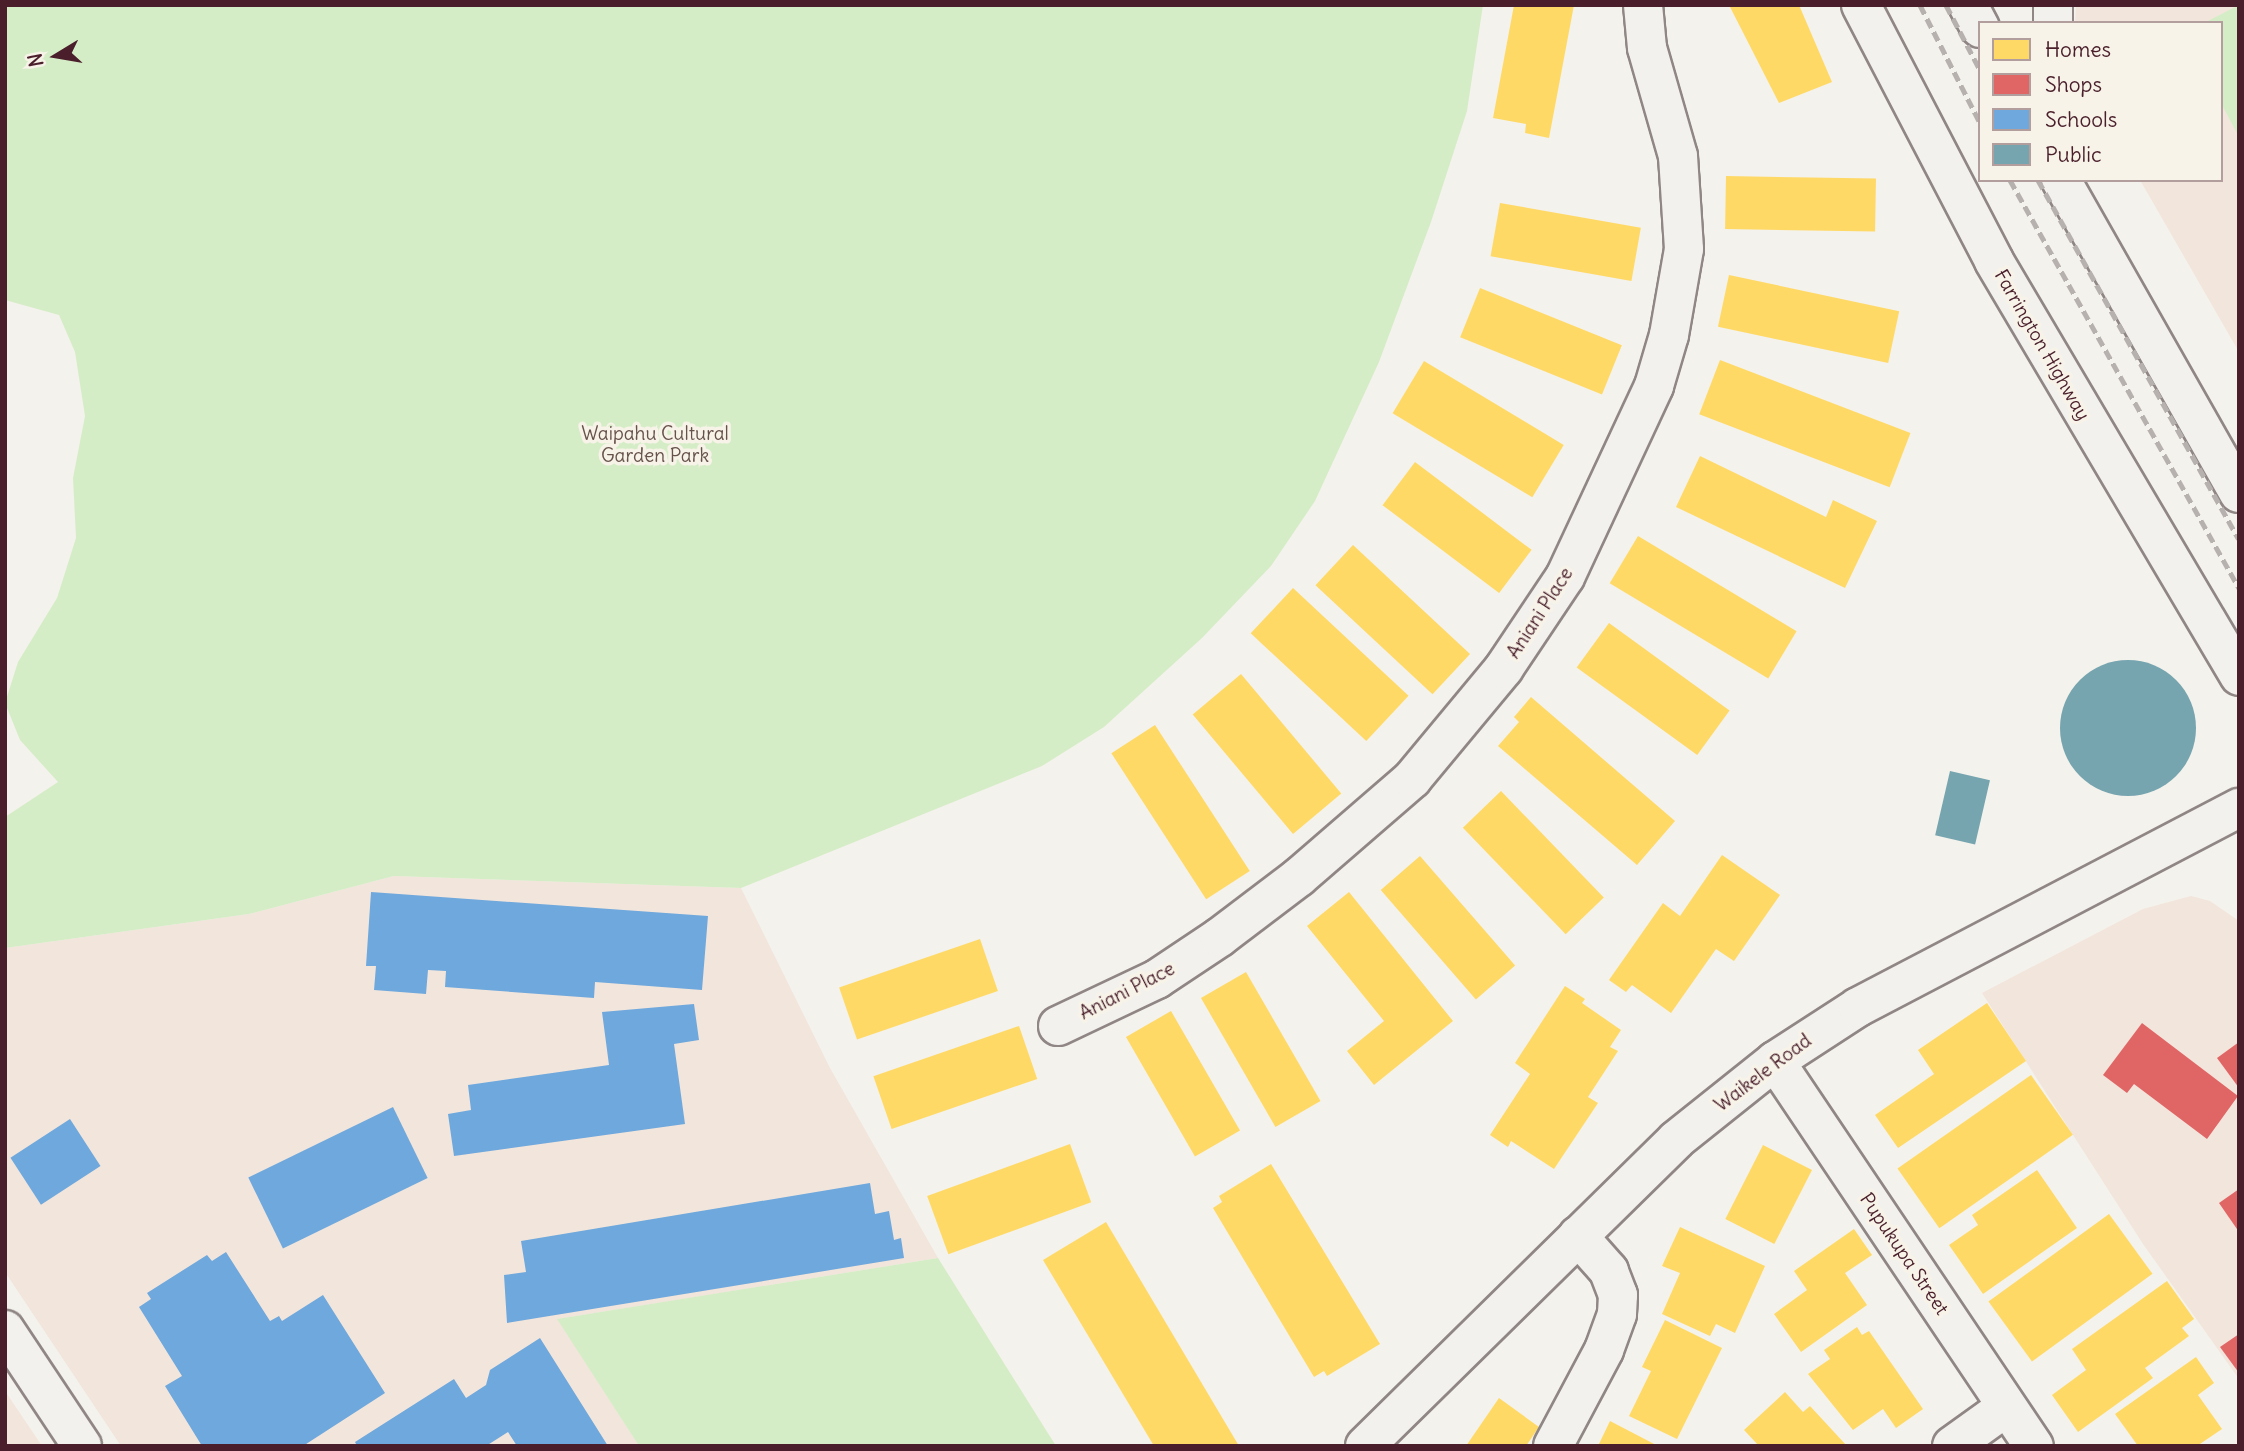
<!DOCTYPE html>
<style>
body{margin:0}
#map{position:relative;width:2244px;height:1451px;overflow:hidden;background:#f4f2ec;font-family:Delius,sans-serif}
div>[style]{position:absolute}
.built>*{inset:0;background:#f2e5dc}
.green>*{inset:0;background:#d5edc6}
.homes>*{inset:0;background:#ffd966;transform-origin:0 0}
.shops>*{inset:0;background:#e06666}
.schools>*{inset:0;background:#6fa8dc;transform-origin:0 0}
.public>*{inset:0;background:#76a5af;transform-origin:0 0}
.round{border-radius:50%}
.roads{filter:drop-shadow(2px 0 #8f8685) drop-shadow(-2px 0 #8f8685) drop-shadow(0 2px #8f8685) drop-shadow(0 -2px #8f8685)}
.minor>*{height:38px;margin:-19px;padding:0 19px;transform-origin:19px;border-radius:19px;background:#f2f1ed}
.major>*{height:38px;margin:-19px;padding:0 19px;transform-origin:19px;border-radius:19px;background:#f2f1ed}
.rail>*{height:5px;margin-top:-2.5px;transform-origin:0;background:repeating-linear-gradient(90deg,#b6b0ae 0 10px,transparent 0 15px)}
span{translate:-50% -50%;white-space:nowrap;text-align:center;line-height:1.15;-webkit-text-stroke:7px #f7f3e8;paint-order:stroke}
.street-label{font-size:19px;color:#4a1f2b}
.park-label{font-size:19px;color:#66524a}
.frame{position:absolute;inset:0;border:7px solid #4a1f2b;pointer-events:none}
.legend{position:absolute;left:1978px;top:21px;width:245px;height:161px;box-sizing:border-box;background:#f7f3e8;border:2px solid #b29e9c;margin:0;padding:9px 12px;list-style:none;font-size:21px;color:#4a1f2b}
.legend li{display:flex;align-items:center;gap:14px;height:35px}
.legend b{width:35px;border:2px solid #b29e9c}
.north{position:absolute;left:21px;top:21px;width:70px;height:70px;-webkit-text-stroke:5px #f7f3e8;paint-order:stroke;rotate:259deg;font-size:19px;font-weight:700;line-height:28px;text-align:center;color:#4a1f2b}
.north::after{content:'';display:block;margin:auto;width:24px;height:32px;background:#4a1f2b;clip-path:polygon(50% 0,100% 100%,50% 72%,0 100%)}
</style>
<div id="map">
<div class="built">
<i style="clip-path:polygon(2076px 5px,2239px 5px,2239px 352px,2140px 180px,2221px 180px,2221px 23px,2075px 23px)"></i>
<i style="clip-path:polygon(394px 876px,741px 888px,830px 1068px,938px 1258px,558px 1319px,639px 1446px,121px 1446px,5px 1272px,5px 948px,249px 914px)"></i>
<i style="clip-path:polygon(2191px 896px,2210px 901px,2239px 921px,2239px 1379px,2143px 1244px,1982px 993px,2143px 909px)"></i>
<i style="clip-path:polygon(5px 1391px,42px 1446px,5px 1446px)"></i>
</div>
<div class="green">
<i style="clip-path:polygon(5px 5px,1483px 5px,1467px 111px,1431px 222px,1379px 362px,1315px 501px,1271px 566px,1202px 638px,1104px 727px,1042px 766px,741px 888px,394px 876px,249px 914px,5px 948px,5px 817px,58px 782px,20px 740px,5px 703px,18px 662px,57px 598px,76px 538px,73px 478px,85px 416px,75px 352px,59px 315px,5px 300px)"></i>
<i style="clip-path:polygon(2239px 5px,2239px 137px,2221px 103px,2221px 23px,2204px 23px)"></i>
<i style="clip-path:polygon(938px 1258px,1056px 1446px,639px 1446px,557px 1319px)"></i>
</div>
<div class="homes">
<i style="clip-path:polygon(1514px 5px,1574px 5px,1549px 138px,1525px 133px,1526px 124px,1493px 118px)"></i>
<i style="clip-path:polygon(1729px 5px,1799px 5px,1832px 82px,1779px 103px)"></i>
<i style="left:1726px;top:176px;width:150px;height:53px;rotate:1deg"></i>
<i style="left:1500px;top:203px;width:143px;height:54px;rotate:10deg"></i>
<i style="left:1729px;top:275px;width:174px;height:53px;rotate:12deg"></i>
<i style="left:1480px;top:288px;width:153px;height:53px;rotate:22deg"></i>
<i style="left:1720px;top:360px;width:204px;height:58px;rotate:21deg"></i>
<i style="left:1424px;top:361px;width:163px;height:61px;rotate:31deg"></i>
<i style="clip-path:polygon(1700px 456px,1826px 517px,1833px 500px,1877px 521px,1845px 588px,1676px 507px)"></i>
<i style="left:1415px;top:462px;width:146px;height:54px;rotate:37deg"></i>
<i style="left:1638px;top:536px;width:185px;height:55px;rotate:31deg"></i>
<i style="left:1353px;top:545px;width:160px;height:55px;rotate:43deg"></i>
<i style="left:1293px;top:588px;width:158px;height:62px;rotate:43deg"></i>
<i style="left:1609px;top:623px;width:149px;height:55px;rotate:36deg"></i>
<i style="left:1241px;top:674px;width:156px;height:63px;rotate:50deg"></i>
<i style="clip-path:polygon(1531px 697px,1675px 821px,1637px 865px,1498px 746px,1519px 722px,1514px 717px)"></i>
<i style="left:1155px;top:725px;width:174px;height:52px;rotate:57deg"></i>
<i style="left:1501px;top:791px;width:148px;height:53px;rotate:46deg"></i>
<i style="clip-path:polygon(1722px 855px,1780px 895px,1734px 961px,1716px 949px,1671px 1013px,1632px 985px,1626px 992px,1609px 980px,1663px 903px,1680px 916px)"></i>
<i style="left:1420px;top:856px;width:145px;height:52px;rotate:49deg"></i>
<i style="clip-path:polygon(1349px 892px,1453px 1021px,1374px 1085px,1347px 1051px,1384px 1021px,1307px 926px)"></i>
<i style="left:980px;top:939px;width:55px;height:149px;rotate:71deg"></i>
<i style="left:1246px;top:972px;width:149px;height:52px;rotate:60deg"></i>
<i style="clip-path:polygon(1565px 986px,1585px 999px,1582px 1003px,1621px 1030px,1610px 1047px,1618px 1051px,1588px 1097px,1598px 1103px,1554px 1169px,1511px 1141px,1508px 1147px,1490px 1135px,1530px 1074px,1515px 1063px)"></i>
<i style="clip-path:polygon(1987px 1003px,2026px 1061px,1898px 1148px,1875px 1115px,1934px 1074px,1918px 1050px)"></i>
<i style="left:1171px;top:1011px;width:138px;height:52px;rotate:60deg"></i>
<i style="left:1019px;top:1026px;width:56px;height:154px;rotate:71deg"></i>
<i style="left:2031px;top:1075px;width:73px;height:163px;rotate:55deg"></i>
<i style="left:1070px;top:1144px;width:62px;height:152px;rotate:70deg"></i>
<i style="left:1763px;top:1145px;width:55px;height:83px;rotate:27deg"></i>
<i style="clip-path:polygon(1271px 1164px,1380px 1344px,1327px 1376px,1324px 1371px,1314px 1377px,1213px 1208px,1222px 1202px,1219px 1196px)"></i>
<i style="clip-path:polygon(2037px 1170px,2077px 1228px,1983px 1294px,1949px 1245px,1978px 1225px,1972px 1215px)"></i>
<i style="left:2109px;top:1214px;width:74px;height:149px;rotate:54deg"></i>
<i style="clip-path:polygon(1106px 1222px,1239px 1446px,1154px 1446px,1043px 1260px)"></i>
<i style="clip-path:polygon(1680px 1227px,1765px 1266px,1735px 1333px,1716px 1324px,1710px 1336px,1662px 1314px,1680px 1273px,1662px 1266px)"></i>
<i style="clip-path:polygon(1854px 1229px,1872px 1255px,1845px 1273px,1867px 1305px,1801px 1352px,1774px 1314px,1807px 1290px,1794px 1271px)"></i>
<i style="clip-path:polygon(2167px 1281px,2194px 1319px,2182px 1328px,2189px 1336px,2145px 1368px,2153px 1378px,2078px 1432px,2052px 1395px,2086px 1370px,2072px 1349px)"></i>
<i style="clip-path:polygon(1665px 1320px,1722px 1348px,1677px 1439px,1629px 1416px,1651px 1371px,1642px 1367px)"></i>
<i style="clip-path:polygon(1857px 1327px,1862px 1335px,1869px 1331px,1923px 1409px,1896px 1428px,1883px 1409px,1853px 1430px,1808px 1374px,1830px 1359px,1824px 1350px)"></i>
<i style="clip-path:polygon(2196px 1357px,2214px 1383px,2198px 1395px,2222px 1429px,2197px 1446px,2138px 1446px,2115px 1414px)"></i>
<i style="clip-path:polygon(1785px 1392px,1803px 1412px,1810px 1406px,1847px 1446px,1759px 1446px,1744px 1430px)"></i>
<i style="clip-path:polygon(1499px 1398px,1539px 1427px,1526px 1446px,1466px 1446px)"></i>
<i style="clip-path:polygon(1610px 1421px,1658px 1446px,1598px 1446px)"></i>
</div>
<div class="shops">
<i style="clip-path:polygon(2142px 1023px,2238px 1096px,2207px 1139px,2134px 1084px,2127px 1093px,2103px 1075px)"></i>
<i style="clip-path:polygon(2239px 1042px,2239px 1088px,2217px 1058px)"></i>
<i style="clip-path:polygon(2239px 1189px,2239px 1232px,2219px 1203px)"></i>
<i style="clip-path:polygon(2239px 1334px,2239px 1373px,2220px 1347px)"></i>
</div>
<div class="schools">
<i style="clip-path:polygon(371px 892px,708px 916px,702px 990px,595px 982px,594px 998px,445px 987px,446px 971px,428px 970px,426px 994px,374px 990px,376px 966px,366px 966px)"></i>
<i style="clip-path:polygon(694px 1004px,699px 1040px,674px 1044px,685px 1124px,454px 1156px,448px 1114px,471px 1110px,468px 1085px,609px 1065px,602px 1012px)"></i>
<i style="left:393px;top:1107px;width:79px;height:161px;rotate:64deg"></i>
<i style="left:70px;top:1119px;width:56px;height:71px;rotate:57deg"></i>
<i style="clip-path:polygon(870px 1183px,875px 1214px,889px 1211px,894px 1240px,901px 1238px,904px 1258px,507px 1323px,504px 1275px,526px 1272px,521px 1241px)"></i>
<i style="clip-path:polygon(226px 1252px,270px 1321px,279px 1316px,282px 1321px,323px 1295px,385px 1393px,303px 1446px,202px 1446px,165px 1386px,182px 1376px,139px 1307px,151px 1299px,147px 1293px,207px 1255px,212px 1261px)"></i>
<i style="clip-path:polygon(540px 1338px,608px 1446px,517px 1446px,508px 1432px,486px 1446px,357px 1446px,355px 1442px,454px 1379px,466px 1398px,486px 1385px,490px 1370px)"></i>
</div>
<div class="public">
<i class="round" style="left:2060px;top:660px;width:136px;height:136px"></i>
<i style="left:1950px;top:771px;width:41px;height:66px;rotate:13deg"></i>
</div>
<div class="roads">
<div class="minor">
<i style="left:2053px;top:23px;width:18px;rotate:-90deg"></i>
<i style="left:1058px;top:1026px;width:110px;rotate:-25.4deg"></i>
<i style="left:1157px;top:979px;width:76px;rotate:-33.7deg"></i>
<i style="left:1220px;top:937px;width:99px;rotate:-37.2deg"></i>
<i style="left:1299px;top:877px;width:150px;rotate:-40.9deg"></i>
<i style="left:1412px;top:779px;width:144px;rotate:-50.3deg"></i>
<i style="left:1504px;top:668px;width:110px;rotate:-56.2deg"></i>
<i style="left:1565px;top:577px;width:211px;rotate:-65deg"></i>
<i style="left:1654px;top:386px;width:53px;rotate:-73.6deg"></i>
<i style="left:1669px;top:335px;width:87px;rotate:-80.1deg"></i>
<i style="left:1684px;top:249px;width:93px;rotate:-93.7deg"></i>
<i style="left:1678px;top:156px;width:112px;rotate:-106deg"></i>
<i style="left:1647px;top:48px;width:43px;rotate:-95.3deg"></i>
<i style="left:1775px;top:1061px;width:464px;rotate:56.1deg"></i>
<i style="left:5px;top:1330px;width:139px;rotate:56.4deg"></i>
<i style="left:1365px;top:1446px;width:436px;rotate:-44.5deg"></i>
<i style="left:1676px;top:1140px;width:127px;rotate:-38.6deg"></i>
<i style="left:1775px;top:1061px;width:99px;rotate:-33deg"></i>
<i style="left:1858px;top:1007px;width:430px;rotate:-27.6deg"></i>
<i style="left:1553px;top:1446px;width:109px;rotate:-62deg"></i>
<i style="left:1604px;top:1350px;width:38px;rotate:-70deg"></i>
<i style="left:1617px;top:1314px;width:19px;rotate:-87deg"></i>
<i style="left:1618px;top:1295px;width:26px;rotate:-111deg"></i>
<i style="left:1609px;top:1271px;width:47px;rotate:-131.5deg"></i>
<i style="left:1952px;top:1446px;width:67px;rotate:-35.8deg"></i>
</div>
<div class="major">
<i style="left:1861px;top:5px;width:288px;rotate:62.5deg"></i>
<i style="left:1994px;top:261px;width:482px;rotate:59.4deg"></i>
<i style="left:1968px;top:5px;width:26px;rotate:62deg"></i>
<i style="left:2061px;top:180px;width:360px;rotate:60.4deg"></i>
</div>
</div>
<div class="rail">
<i style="left:1920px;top:5px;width:132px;rotate:63deg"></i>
<i style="left:1946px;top:5px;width:73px;rotate:62.4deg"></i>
<i style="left:2010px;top:180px;width:468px;rotate:60.7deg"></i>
<i style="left:2038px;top:180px;width:411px;rotate:60.8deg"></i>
</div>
<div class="street-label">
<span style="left:2042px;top:345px;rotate:60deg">Farrington Highway</span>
<span style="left:1540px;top:613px;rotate:-57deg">Aniani Place</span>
<span style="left:1127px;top:991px;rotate:-27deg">Aniani Place</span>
<span style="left:1763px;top:1073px;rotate:-37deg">Waikele Road</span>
<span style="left:1904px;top:1254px;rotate:56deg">Pupukupa Street</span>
</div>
<div class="park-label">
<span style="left:655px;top:445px">Waipahu Cultural<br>Garden Park</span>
</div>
<div class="frame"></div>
<ul class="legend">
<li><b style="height:19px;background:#ffd966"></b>Homes</li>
<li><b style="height:19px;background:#e06666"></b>Shops</li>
<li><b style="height:19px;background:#6fa8dc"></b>Schools</li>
<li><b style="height:19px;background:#76a5af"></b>Public</li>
</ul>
<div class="north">N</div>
</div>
